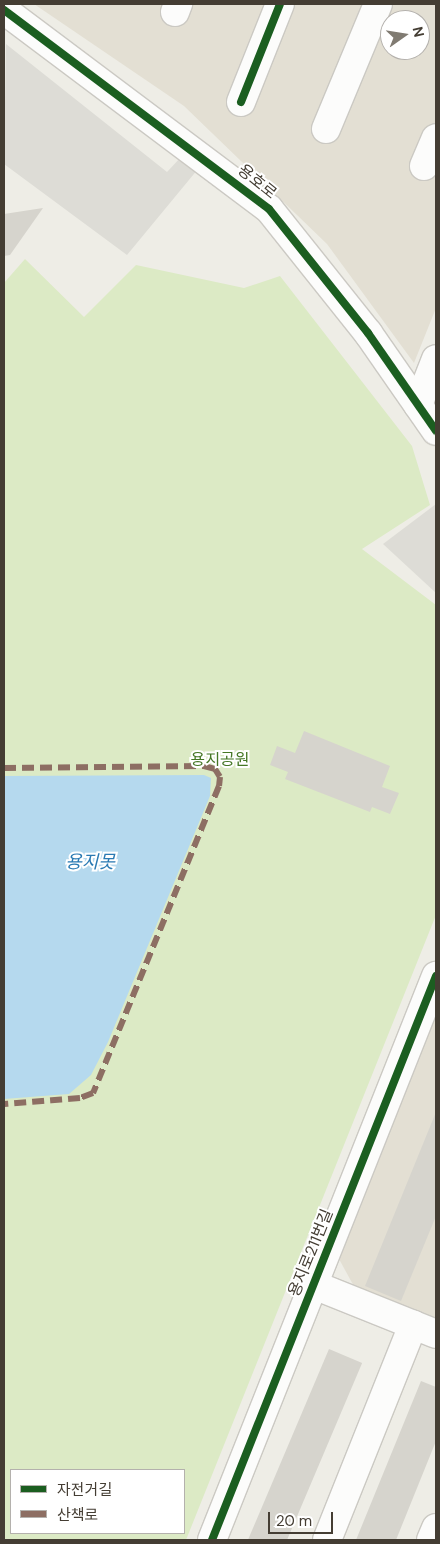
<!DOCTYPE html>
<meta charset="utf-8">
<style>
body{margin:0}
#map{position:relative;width:440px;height:1544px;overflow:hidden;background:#eeede6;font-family:"DM Sans","Noto Sans KR",sans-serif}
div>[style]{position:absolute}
.residential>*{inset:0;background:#e3dfd3}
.green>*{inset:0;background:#dceac5}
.parking>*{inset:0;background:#dddcd6}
.water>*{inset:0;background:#b5d9ee}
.building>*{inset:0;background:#d6d4cd;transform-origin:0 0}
.roads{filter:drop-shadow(1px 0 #cbc9c3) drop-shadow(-1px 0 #cbc9c3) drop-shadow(0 1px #cbc9c3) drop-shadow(0 -1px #cbc9c3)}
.minor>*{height:28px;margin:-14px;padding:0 14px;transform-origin:14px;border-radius:14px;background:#fcfcfb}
.quiet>*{height:6px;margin-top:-3px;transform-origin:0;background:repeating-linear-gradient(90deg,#8d6e63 0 12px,transparent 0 18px)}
.cycleway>*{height:8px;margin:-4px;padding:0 4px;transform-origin:4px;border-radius:4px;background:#1b5e20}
span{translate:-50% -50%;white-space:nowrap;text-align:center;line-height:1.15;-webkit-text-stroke:4px #fff;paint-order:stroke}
.street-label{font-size:16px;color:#443d33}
.park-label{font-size:16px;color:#457725}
.water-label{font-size:18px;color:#2a7ab3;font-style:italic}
.frame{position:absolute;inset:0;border:5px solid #443d33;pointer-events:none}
.legend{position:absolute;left:10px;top:1469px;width:175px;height:65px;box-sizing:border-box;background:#fff;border:1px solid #b4b1ad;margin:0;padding:6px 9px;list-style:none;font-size:15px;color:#443d33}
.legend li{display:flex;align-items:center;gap:10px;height:25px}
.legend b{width:25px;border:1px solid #b4b1ad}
.north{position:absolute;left:380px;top:10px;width:50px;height:50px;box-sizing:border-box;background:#fff;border:1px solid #b4b1ad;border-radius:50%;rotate:77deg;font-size:14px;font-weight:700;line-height:20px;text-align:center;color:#443d33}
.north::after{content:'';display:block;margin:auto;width:18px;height:22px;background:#807b72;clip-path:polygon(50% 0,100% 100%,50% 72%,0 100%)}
.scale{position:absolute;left:268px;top:1512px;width:65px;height:22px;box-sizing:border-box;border:2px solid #443d33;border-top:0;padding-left:6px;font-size:15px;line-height:18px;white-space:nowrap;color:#443d33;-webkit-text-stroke:4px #fff;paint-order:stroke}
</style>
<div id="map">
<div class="residential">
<i style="clip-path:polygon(evenodd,34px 4px,436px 4px,436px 308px,414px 363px,327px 244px,184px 106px,34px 4px,390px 20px,420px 20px,420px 50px,390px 50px,390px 20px)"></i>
<i style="clip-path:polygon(436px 1009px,436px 1322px,356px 1290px,339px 1259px)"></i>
</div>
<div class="green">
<i style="clip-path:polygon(evenodd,25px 259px,84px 317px,136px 265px,244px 288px,280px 276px,412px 446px,430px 505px,362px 549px,436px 605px,436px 915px,186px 1540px,4px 1540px,4px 283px,25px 259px,11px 1470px,184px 1470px,184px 1533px,11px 1533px,11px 1470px)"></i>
</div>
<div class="parking">
<i style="clip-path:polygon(6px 44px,167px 172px,182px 156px,198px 169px,127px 255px,4px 164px)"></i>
<i style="clip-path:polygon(436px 504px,436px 593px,383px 544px)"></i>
</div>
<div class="water">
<i style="clip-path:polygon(204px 775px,211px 778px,210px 796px,108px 1042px,91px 1075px,69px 1094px,4px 1099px,4px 776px)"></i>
</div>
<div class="building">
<i style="clip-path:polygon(43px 208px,10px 255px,4px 256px,4px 214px)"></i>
<i style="clip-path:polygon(304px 731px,390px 766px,382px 787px,399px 793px,390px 814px,372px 807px,370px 812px,285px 779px,288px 772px,270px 765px,277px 746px,295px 753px)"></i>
<i style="clip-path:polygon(436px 1112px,436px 1216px,401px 1301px,365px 1286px)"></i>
<i style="left:329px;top:1349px;width:36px;height:207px;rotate:23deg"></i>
<i style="clip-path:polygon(421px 1381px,436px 1387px,436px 1441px,396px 1540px,356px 1540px)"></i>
</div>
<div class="roads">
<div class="minor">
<i style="left:4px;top:10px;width:331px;rotate:36.9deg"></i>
<i style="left:269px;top:209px;width:159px;rotate:51.4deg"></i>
<i style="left:368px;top:333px;width:119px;rotate:55.2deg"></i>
<i style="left:175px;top:12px;width:9px;rotate:-69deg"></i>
<i style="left:241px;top:102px;width:105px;rotate:-68.3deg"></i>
<i style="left:326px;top:129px;width:135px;rotate:-67.4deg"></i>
<i style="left:424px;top:166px;width:30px;rotate:-67deg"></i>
<i style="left:418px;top:405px;width:49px;rotate:-68.6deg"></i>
<i style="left:314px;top:1285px;width:131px;rotate:21.9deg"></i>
<i style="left:212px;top:1540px;width:607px;rotate:-68.34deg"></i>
<i style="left:327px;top:1540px;width:232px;rotate:-68.2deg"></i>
<i style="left:431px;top:1540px;width:13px;rotate:-67deg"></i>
</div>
</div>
<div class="quiet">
<i style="left:4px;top:768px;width:200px;rotate:-0.6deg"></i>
<i style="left:204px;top:766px;width:11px;rotate:15deg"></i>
<i style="left:215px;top:769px;width:9px;rotate:58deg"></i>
<i style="left:220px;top:777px;width:9px;rotate:96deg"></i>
<i style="left:219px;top:786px;width:332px;rotate:112.3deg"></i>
<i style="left:93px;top:1093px;width:14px;rotate:159deg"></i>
<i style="left:80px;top:1098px;width:76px;rotate:175.5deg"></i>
</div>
<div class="cycleway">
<i style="left:4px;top:10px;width:331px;rotate:36.9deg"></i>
<i style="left:269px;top:209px;width:159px;rotate:51.4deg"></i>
<i style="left:368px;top:333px;width:119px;rotate:55.2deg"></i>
<i style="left:241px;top:102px;width:105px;rotate:-68.3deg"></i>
<i style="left:212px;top:1540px;width:607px;rotate:-68.34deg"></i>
</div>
<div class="street-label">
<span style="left:257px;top:182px;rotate:39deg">용호로</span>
<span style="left:311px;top:1253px;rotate:-68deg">용지로211번길</span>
</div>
<div class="park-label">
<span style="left:220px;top:760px">용지공원</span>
</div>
<div class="water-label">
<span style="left:90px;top:862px">용지못</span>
</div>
<div class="frame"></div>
<ul class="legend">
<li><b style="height:6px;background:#1b5e20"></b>자전거길</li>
<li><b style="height:6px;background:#8d6e63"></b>산책로</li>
</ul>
<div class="north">N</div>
<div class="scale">20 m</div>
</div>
